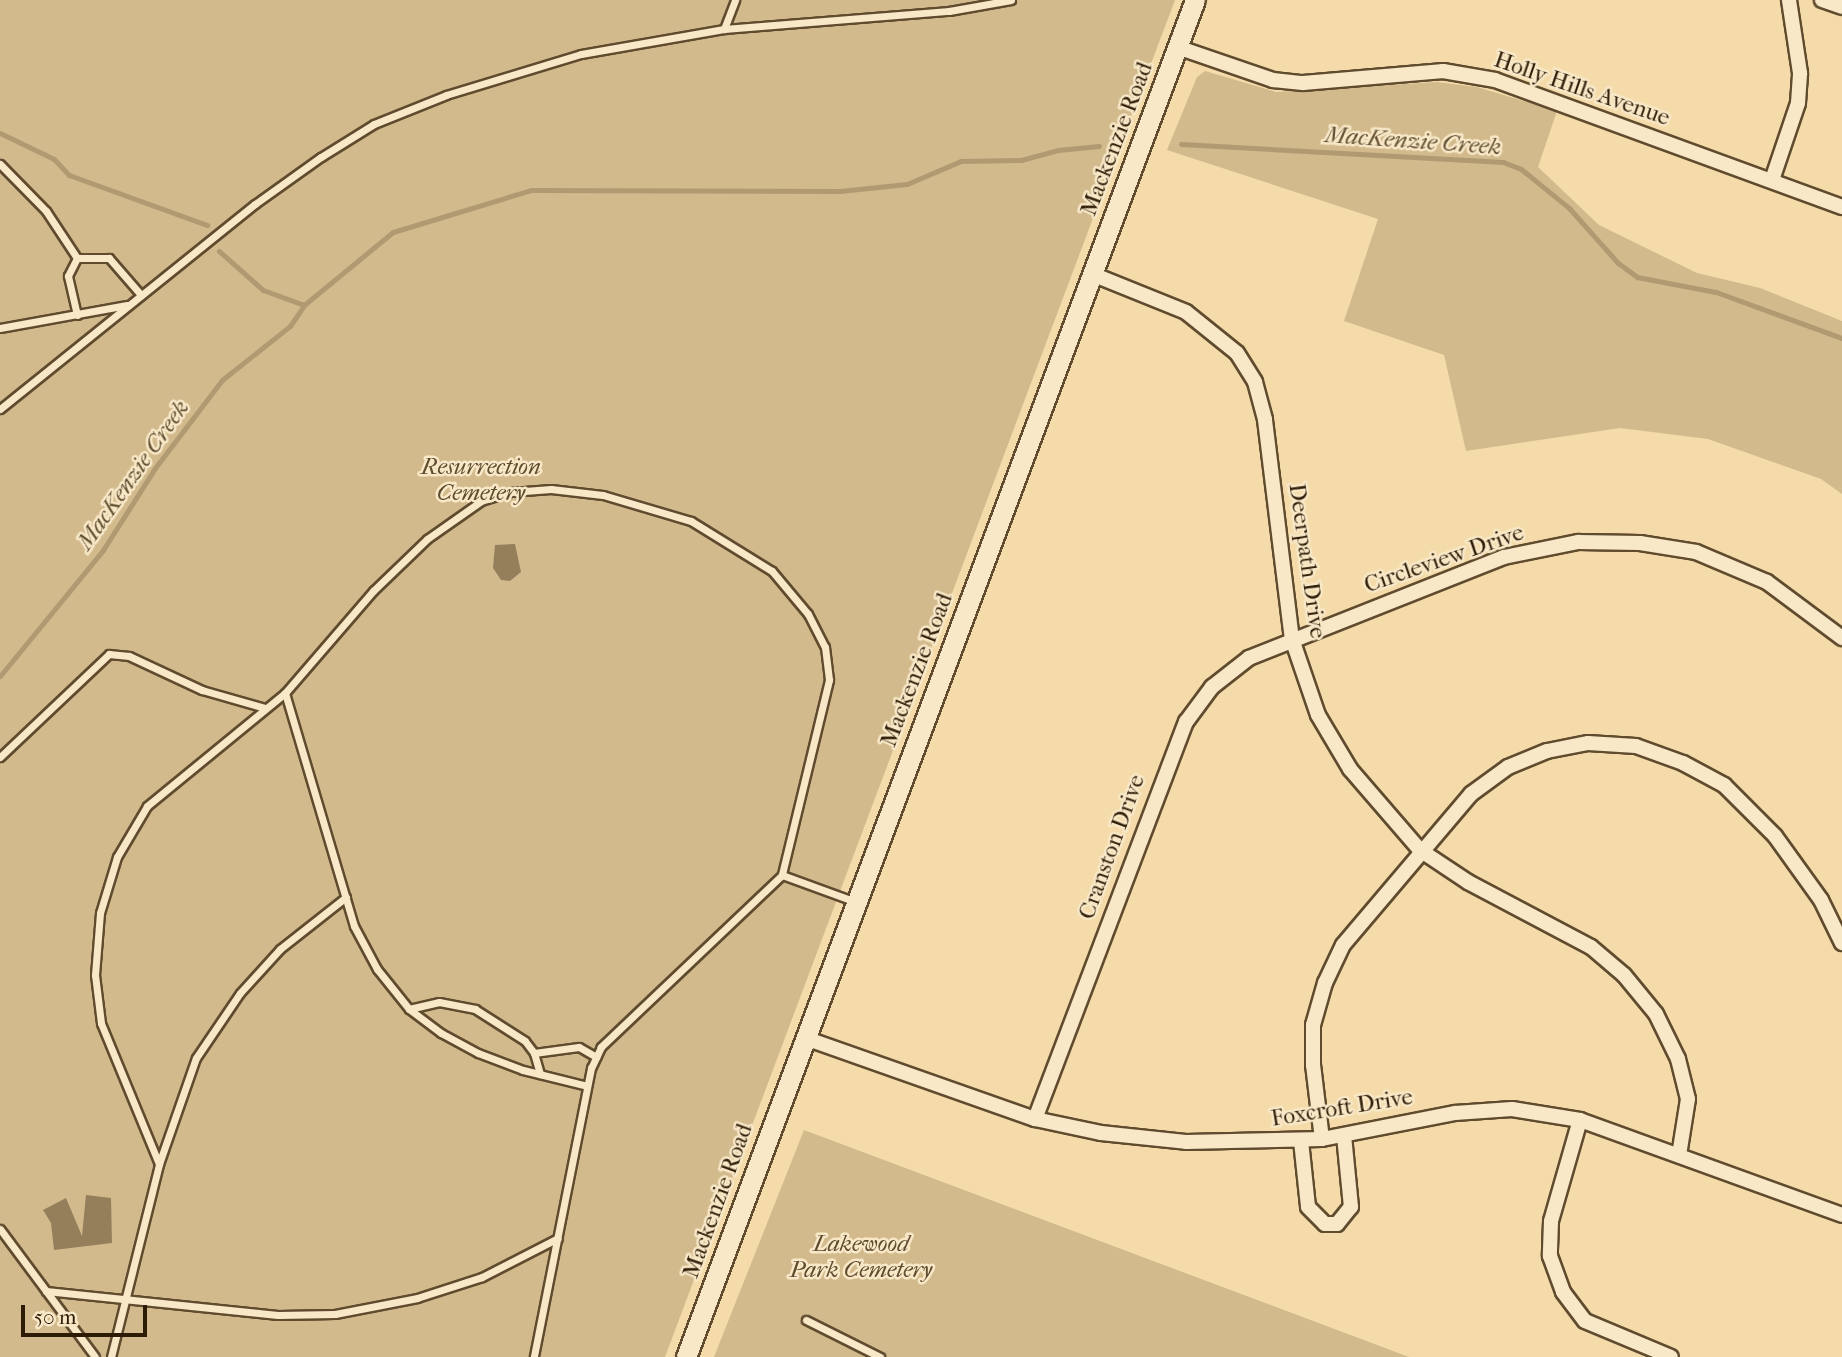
<!DOCTYPE html>
<style>
body{margin:0}
#map{position:relative;width:1842px;height:1357px;overflow:hidden;background:#f4dba9;font-family:"IM FELL French Canon",serif}
div>[style]{position:absolute}
.green>*{inset:0;background:#d2ba8d}
.stream>*{height:5px;margin:-2.5px;padding:0 2.5px;transform-origin:2.5px;border-radius:2.5px;background:#b19a72}
.building>*{inset:0;background:#957f5b}
.roads{filter:drop-shadow(2px 0 #604b2f) drop-shadow(-2px 0 #604b2f) drop-shadow(0 2px #604b2f) drop-shadow(0 -2px #604b2f)}
.lane>*{height:7px;margin:-3.5px;padding:0 3.5px;transform-origin:3.5px;border-radius:3.5px;background:#f8e8c7}
.street>*{height:14px;margin:-7px;padding:0 7px;transform-origin:7px;border-radius:7px;background:#f8e8c7}
.secondary>*{height:19px;margin:-9.5px;padding:0 9.5px;transform-origin:9.5px;border-radius:9.5px;background:#f8e8c7}
span{translate:-50% -50%;white-space:nowrap;text-align:center;line-height:1.15;-webkit-text-stroke:5px #f8e8c7;paint-order:stroke}
.street-label{font-size:23px;color:#2e1b06}
.park-label{font-size:23px;color:#5f4b2e;font-style:italic}
.water-label{font-size:24px;color:#624e31;font-style:italic}
.scale{position:absolute;left:21px;top:1305px;width:126px;height:32px;box-sizing:border-box;border:4px solid #2e1b06;border-top:0;padding-left:9px;font-size:21px;line-height:24px;white-space:nowrap;color:#2e1b06;-webkit-text-stroke:5px #f8e8c7;paint-order:stroke}
</style>
<div id="map">
<div class="green">
<i style="clip-path:polygon(0 0,1175px 0,665px 1357px,0 1357px)"></i>
<i style="clip-path:polygon(1205px 71px,1276px 92px,1437px 82px,1477px 87px,1557px 111px,1538px 167px,1599px 225px,1697px 273px,1760px 288px,1842px 321px,1842px 494px,1821px 479px,1708px 439px,1620px 428px,1466px 451px,1444px 355px,1344px 321px,1378px 219px,1167px 150px,1197px 77px)"></i>
<i style="clip-path:polygon(804px 1130px,1409px 1357px,714px 1357px)"></i>
</div>
<div class="stream">
<i style="left:0;top:133px;width:60px;rotate:25.7deg"></i>
<i style="left:54px;top:159px;width:22px;rotate:47deg"></i>
<i style="left:69px;top:175px;width:147px;rotate:19.9deg"></i>
<i style="left:1181px;top:144px;width:323px;rotate:3.2deg"></i>
<i style="left:1503px;top:162px;width:19px;rotate:21deg"></i>
<i style="left:1521px;top:169px;width:62px;rotate:39.1deg"></i>
<i style="left:1569px;top:208px;width:74px;rotate:48.3deg"></i>
<i style="left:1618px;top:263px;width:24px;rotate:36deg"></i>
<i style="left:1637px;top:277px;width:80px;rotate:10.8deg"></i>
<i style="left:1716px;top:292px;width:134px;rotate:20.1deg"></i>
<i style="left:219px;top:251px;width:59px;rotate:41.6deg"></i>
<i style="left:263px;top:290px;width:44px;rotate:20.1deg"></i>
<i style="left:0;top:676px;width:163px;rotate:-50.7deg"></i>
<i style="left:103px;top:550px;width:97px;rotate:-57.6deg"></i>
<i style="left:155px;top:468px;width:111px;rotate:-52.7deg"></i>
<i style="left:222px;top:380px;width:87px;rotate:-38.5deg"></i>
<i style="left:290px;top:326px;width:25px;rotate:-56deg"></i>
<i style="left:304px;top:305px;width:115px;rotate:-39.4deg"></i>
<i style="left:393px;top:232px;width:144px;rotate:-16.9deg"></i>
<i style="left:531px;top:190px;width:309px;rotate:0.2deg"></i>
<i style="left:840px;top:191px;width:67px;rotate:-6deg"></i>
<i style="left:907px;top:184px;width:59px;rotate:-23.1deg"></i>
<i style="left:961px;top:161px;width:60px;rotate:-1deg"></i>
<i style="left:1021px;top:160px;width:38px;rotate:-15deg"></i>
<i style="left:1058px;top:150px;width:41px;rotate:-5.6deg"></i>
</div>
<div class="building">
<i style="clip-path:polygon(515px 544px,521px 572px,510px 581px,501px 580px,493px 568px,495px 545px)"></i>
<i style="clip-path:polygon(86px 1195px,111px 1198px,112px 1243px,54px 1250px,51px 1223px,43px 1210px,66px 1198px,82px 1236px)"></i>
</div>
<div class="roads">
<div class="lane">
<i style="left:724px;top:29px;width:31px;rotate:-69deg"></i>
<i style="left:0;top:164px;width:66px;rotate:45.6deg"></i>
<i style="left:46px;top:211px;width:56px;rotate:56.6deg"></i>
<i style="left:77px;top:258px;width:20px;rotate:117deg"></i>
<i style="left:68px;top:276px;width:40px;rotate:77deg"></i>
<i style="left:77px;top:258px;width:32px"></i>
<i style="left:109px;top:258px;width:49px;rotate:49.1deg"></i>
<i style="left:0;top:328px;width:129px;rotate:-10.3deg"></i>
<i style="left:0;top:409px;width:327px;rotate:-38.8deg"></i>
<i style="left:255px;top:204px;width:81px;rotate:-35.5deg"></i>
<i style="left:321px;top:157px;width:62px;rotate:-31.9deg"></i>
<i style="left:374px;top:124px;width:78px;rotate:-21.9deg"></i>
<i style="left:446px;top:95px;width:141px;rotate:-16.9deg"></i>
<i style="left:581px;top:54px;width:145px;rotate:-9.9deg"></i>
<i style="left:724px;top:29px;width:226px;rotate:-4.6deg"></i>
<i style="left:949px;top:11px;width:63px;rotate:-10.1deg"></i>
<i style="left:285px;top:693px;width:243px;rotate:73.5deg"></i>
<i style="left:354px;top:926px;width:49px;rotate:61.9deg"></i>
<i style="left:377px;top:969px;width:51px;rotate:51.3deg"></i>
<i style="left:409px;top:1009px;width:40px;rotate:37deg"></i>
<i style="left:441px;top:1033px;width:42px;rotate:28.4deg"></i>
<i style="left:478px;top:1053px;width:48px;rotate:20.7deg"></i>
<i style="left:523px;top:1070px;width:66px;rotate:14deg"></i>
<i style="left:0;top:757px;width:150px;rotate:-43.4deg"></i>
<i style="left:109px;top:654px;width:20px;rotate:6deg"></i>
<i style="left:129px;top:656px;width:81px;rotate:25deg"></i>
<i style="left:202px;top:690px;width:66px;rotate:15.9deg"></i>
<i style="left:782px;top:875px;width:79px;rotate:20deg"></i>
<i style="left:409px;top:1009px;width:31px;rotate:-13deg"></i>
<i style="left:439px;top:1002px;width:37px;rotate:11deg"></i>
<i style="left:475px;top:1009px;width:59px;rotate:32.6deg"></i>
<i style="left:525px;top:1041px;width:15px;rotate:53deg"></i>
<i style="left:534px;top:1053px;width:22px;rotate:74deg"></i>
<i style="left:534px;top:1053px;width:45px;rotate:-7.6deg"></i>
<i style="left:579px;top:1047px;width:20px;rotate:30deg"></i>
<i style="left:159px;top:1164px;width:152px;rotate:-112.4deg"></i>
<i style="left:101px;top:1023px;width:48px;rotate:-97.1deg"></i>
<i style="left:95px;top:975px;width:62px;rotate:-85.4deg"></i>
<i style="left:100px;top:913px;width:59px;rotate:-73.1deg"></i>
<i style="left:117px;top:857px;width:59px;rotate:-59.5deg"></i>
<i style="left:147px;top:806px;width:178px;rotate:-39.3deg"></i>
<i style="left:285px;top:693px;width:135px;rotate:-49.2deg"></i>
<i style="left:373px;top:591px;width:75px;rotate:-43.9deg"></i>
<i style="left:427px;top:539px;width:66px;rotate:-35.1deg"></i>
<i style="left:481px;top:501px;width:31px;rotate:-17deg"></i>
<i style="left:511px;top:492px;width:40px;rotate:-4.3deg"></i>
<i style="left:551px;top:489px;width:52px;rotate:6.6deg"></i>
<i style="left:603px;top:495px;width:92px;rotate:16.5deg"></i>
<i style="left:691px;top:521px;width:95px;rotate:31.7deg"></i>
<i style="left:772px;top:571px;width:56px;rotate:50.1deg"></i>
<i style="left:808px;top:614px;width:37px;rotate:63deg"></i>
<i style="left:825px;top:647px;width:33px;rotate:83deg"></i>
<i style="left:829px;top:680px;width:201px;rotate:103.6deg"></i>
<i style="left:782px;top:875px;width:250px;rotate:136.5deg"></i>
<i style="left:601px;top:1047px;width:23px;rotate:115deg"></i>
<i style="left:591px;top:1068px;width:295px;rotate:101.2deg"></i>
<i style="left:0;top:1229px;width:159px;rotate:53.4deg"></i>
<i style="left:46px;top:1291px;width:233px;rotate:5.9deg"></i>
<i style="left:278px;top:1315px;width:57px;rotate:-1deg"></i>
<i style="left:335px;top:1314px;width:84px;rotate:-11deg"></i>
<i style="left:417px;top:1298px;width:68px;rotate:-17.9deg"></i>
<i style="left:482px;top:1277px;width:85px;rotate:-27.2deg"></i>
<i style="left:806px;top:1320px;width:83px;rotate:26.6deg"></i>
<i style="left:111px;top:1357px;width:199px;rotate:-76deg"></i>
<i style="left:159px;top:1164px;width:112px;rotate:-70.8deg"></i>
<i style="left:196px;top:1058px;width:78px;rotate:-55.9deg"></i>
<i style="left:240px;top:993px;width:59px;rotate:-47.7deg"></i>
<i style="left:280px;top:949px;width:84px;rotate:-38.2deg"></i>
</div>
<div class="street">
<i style="left:1822px;top:0;width:21px;rotate:19deg"></i>
<i style="left:1177px;top:47px;width:102px;rotate:19deg"></i>
<i style="left:1273px;top:80px;width:30px;rotate:6deg"></i>
<i style="left:1303px;top:83px;width:141px;rotate:-4.9deg"></i>
<i style="left:1443px;top:71px;width:53px;rotate:9.8deg"></i>
<i style="left:1495px;top:80px;width:370px;rotate:20.1deg"></i>
<i style="left:1772px;top:180px;width:81px;rotate:-71.3deg"></i>
<i style="left:1798px;top:103px;width:30px;rotate:-86deg"></i>
<i style="left:1800px;top:73px;width:74px;rotate:-98.6deg"></i>
<i style="left:1092px;top:274px;width:101px;rotate:22deg"></i>
<i style="left:1186px;top:312px;width:65px;rotate:38.8deg"></i>
<i style="left:1237px;top:353px;width:34px;rotate:58deg"></i>
<i style="left:1255px;top:382px;width:39px;rotate:75deg"></i>
<i style="left:1265px;top:420px;width:221px;rotate:83deg"></i>
<i style="left:1292px;top:639px;width:80px;rotate:71.1deg"></i>
<i style="left:1318px;top:715px;width:63px;rotate:59.3deg"></i>
<i style="left:1350px;top:769px;width:107px;rotate:49.2deg"></i>
<i style="left:1420px;top:850px;width:58px;rotate:33.7deg"></i>
<i style="left:1468px;top:882px;width:139px;rotate:27.9deg"></i>
<i style="left:1591px;top:947px;width:43px;rotate:40.3deg"></i>
<i style="left:1624px;top:975px;width:50px;rotate:50.6deg"></i>
<i style="left:1656px;top:1014px;width:50px;rotate:63.9deg"></i>
<i style="left:1678px;top:1059px;width:41px;rotate:76deg"></i>
<i style="left:1688px;top:1099px;width:57px;rotate:99.1deg"></i>
<i style="left:805px;top:1038px;width:244px;rotate:19.4deg"></i>
<i style="left:1035px;top:1119px;width:67px;rotate:12deg"></i>
<i style="left:1101px;top:1133px;width:85px;rotate:6deg"></i>
<i style="left:1186px;top:1142px;width:136px;rotate:-1.3deg"></i>
<i style="left:1322px;top:1139px;width:136px;rotate:-11.1deg"></i>
<i style="left:1455px;top:1113px;width:57px;rotate:-4deg"></i>
<i style="left:1512px;top:1109px;width:69px;rotate:9.2deg"></i>
<i style="left:1580px;top:1120px;width:279px;rotate:19.9deg"></i>
<i style="left:1035px;top:1119px;width:425px;rotate:-69.2deg"></i>
<i style="left:1186px;top:722px;width:44px;rotate:-53.4deg"></i>
<i style="left:1212px;top:687px;width:47px;rotate:-38.1deg"></i>
<i style="left:1249px;top:658px;width:274px;rotate:-21.6deg"></i>
<i style="left:1504px;top:557px;width:76px;rotate:-11.5deg"></i>
<i style="left:1578px;top:542px;width:62px;rotate:0.9deg"></i>
<i style="left:1640px;top:543px;width:57px;rotate:9.1deg"></i>
<i style="left:1696px;top:552px;width:77px;rotate:22.9deg"></i>
<i style="left:1767px;top:582px;width:94px;rotate:36.7deg"></i>
<i style="left:1580px;top:1120px;width:105px;rotate:106deg"></i>
<i style="left:1551px;top:1221px;width:35px;rotate:92deg"></i>
<i style="left:1550px;top:1256px;width:38px;rotate:70deg"></i>
<i style="left:1563px;top:1292px;width:36px;rotate:53deg"></i>
<i style="left:1585px;top:1321px;width:93px;rotate:22.7deg"></i>
<i style="left:1322px;top:1139px;width:75px;rotate:-96.9deg"></i>
<i style="left:1313px;top:1065px;width:40px;rotate:-90deg"></i>
<i style="left:1313px;top:1025px;width:44px;rotate:-74.1deg"></i>
<i style="left:1325px;top:983px;width:42px;rotate:-64.7deg"></i>
<i style="left:1343px;top:945px;width:198px;rotate:-49.7deg"></i>
<i style="left:1471px;top:794px;width:46px;rotate:-36.1deg"></i>
<i style="left:1508px;top:767px;width:42px;rotate:-22.3deg"></i>
<i style="left:1547px;top:751px;width:42px;rotate:-11deg"></i>
<i style="left:1588px;top:743px;width:48px;rotate:3.6deg"></i>
<i style="left:1636px;top:746px;width:50px;rotate:19.9deg"></i>
<i style="left:1683px;top:763px;width:47px;rotate:28.2deg"></i>
<i style="left:1724px;top:785px;width:72px;rotate:45deg"></i>
<i style="left:1775px;top:836px;width:79px;rotate:54.3deg"></i>
<i style="left:1821px;top:900px;width:48px;rotate:64deg"></i>
<i style="left:1301px;top:1141px;width:66px;rotate:83.9deg"></i>
<i style="left:1308px;top:1207px;width:24px;rotate:45deg"></i>
<i style="left:1325px;top:1224px;width:12px"></i>
<i style="left:1337px;top:1224px;width:22px;rotate:-51deg"></i>
<i style="left:1351px;top:1207px;width:72px;rotate:-95.6deg"></i>
</div>
<div class="secondary">
<i style="left:686px;top:1357px;width:1449px;rotate:-69.44deg"></i>
</div>
</div>
<div class="street-label">
<span style="left:1582px;top:89px;rotate:19deg">Holly Hills Avenue</span>
<span style="left:1117px;top:139px;rotate:-69deg">Mackenzie Road</span>
<span style="left:1444px;top:559px;rotate:-19deg">Circleview Drive</span>
<span style="left:1307px;top:561px;rotate:82deg">Deerpath Drive</span>
<span style="left:917px;top:670px;rotate:-69deg">Mackenzie Road</span>
<span style="left:1112px;top:847px;rotate:-70deg">Cranston Drive</span>
<span style="left:1342px;top:1108px;rotate:-9deg">Foxcroft Drive</span>
<span style="left:718px;top:1201px;rotate:-70deg">Mackenzie Road</span>
</div>
<div class="park-label">
<span style="left:481px;top:480px">Resurrection<br>Cemetery</span>
<span style="left:861px;top:1257px">Lakewood<br>Park Cemetery</span>
</div>
<div class="water-label">
<span style="left:1413px;top:141px;rotate:4deg">MacKenzie Creek</span>
<span style="left:133px;top:475px;rotate:-55deg">MacKenzie Creek</span>
</div>
<div class="scale">50 m</div>
</div>
